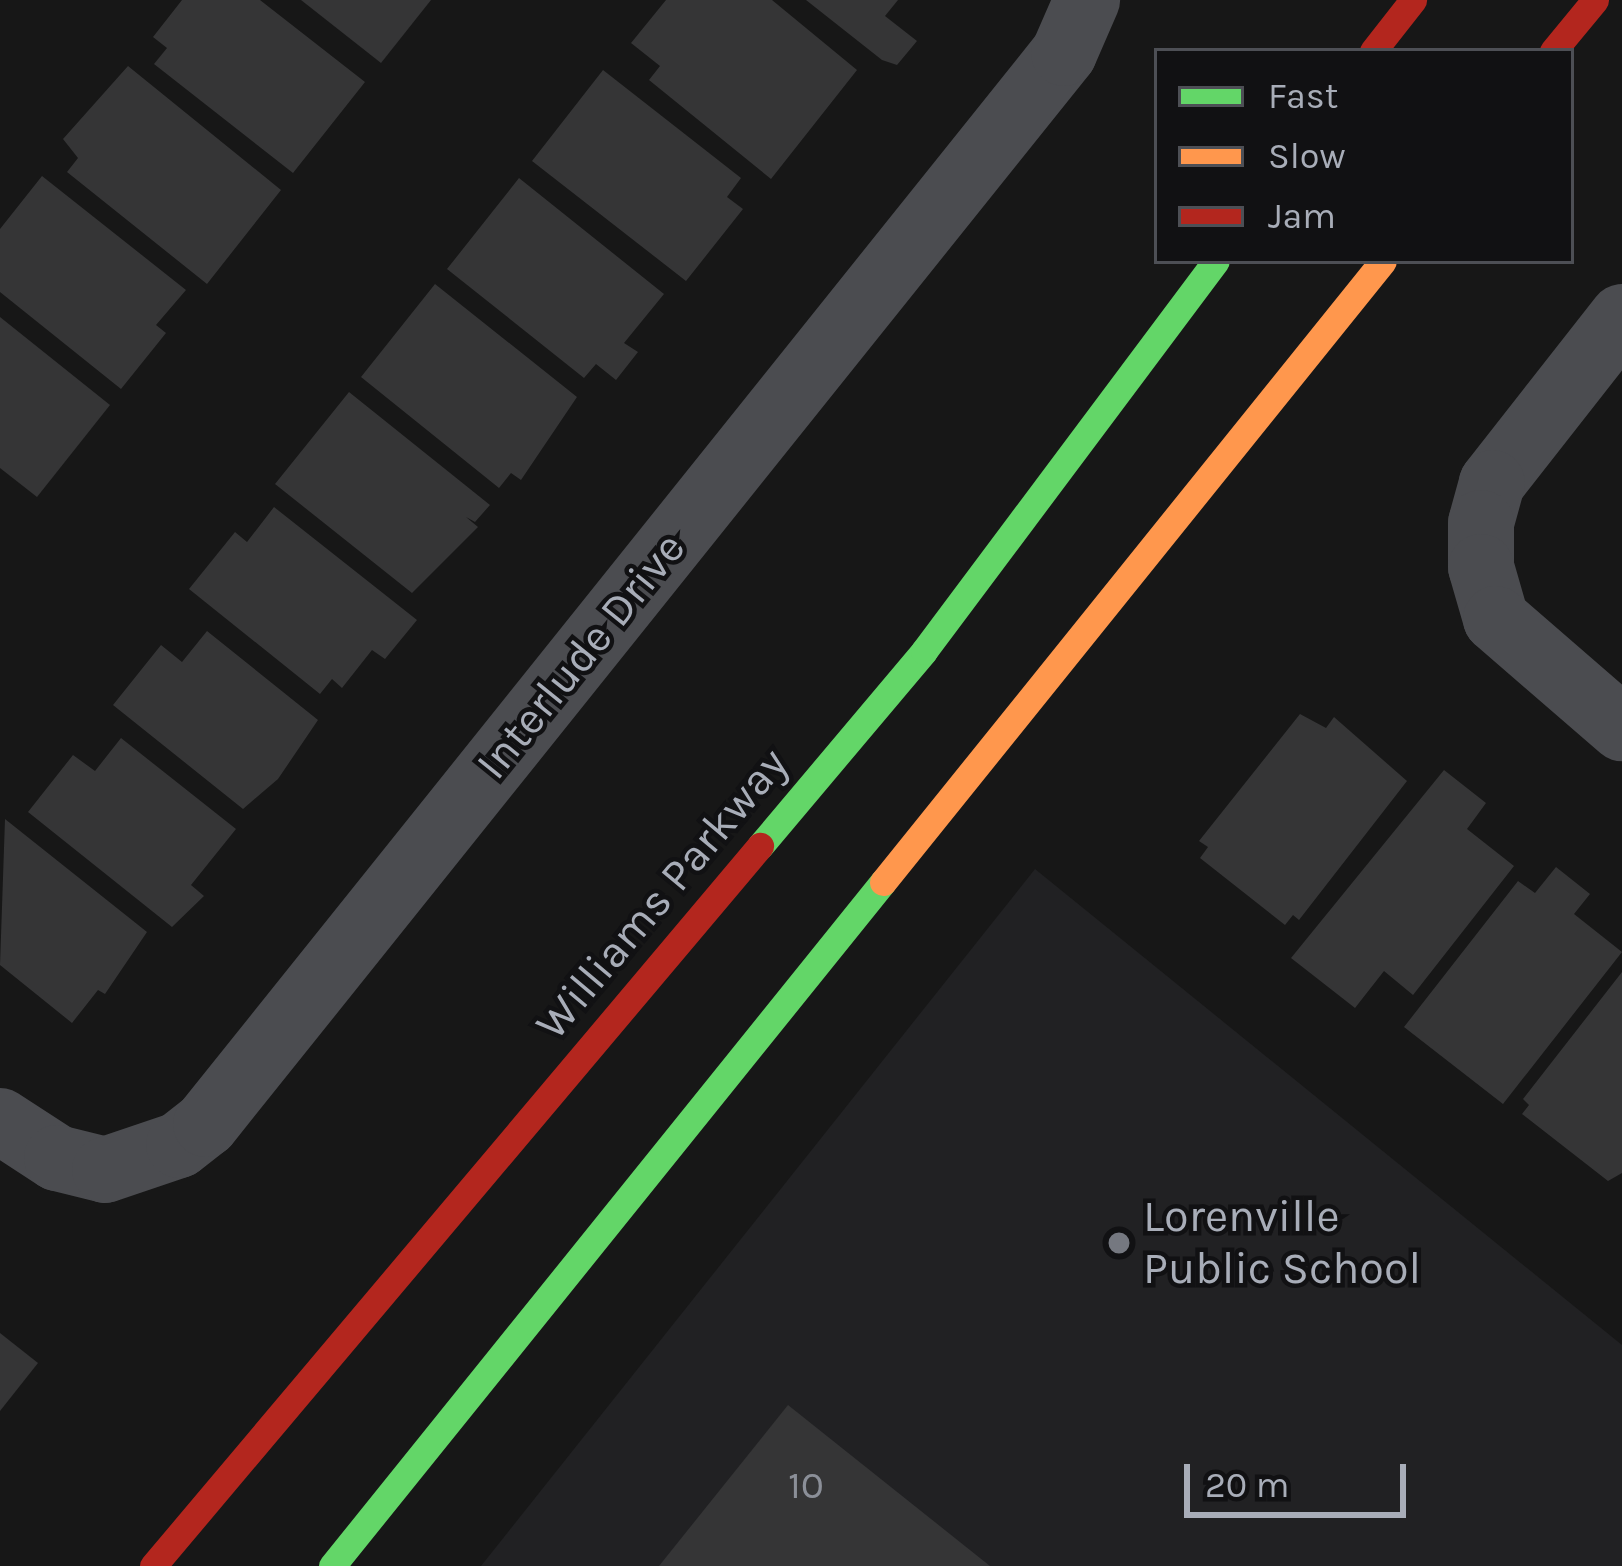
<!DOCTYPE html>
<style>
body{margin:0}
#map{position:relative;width:1622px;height:1566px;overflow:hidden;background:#171717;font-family:Karla,sans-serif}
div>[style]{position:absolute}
.built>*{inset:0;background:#212123}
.building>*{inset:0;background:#353536}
.street>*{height:66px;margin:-33px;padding:0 33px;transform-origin:33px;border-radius:33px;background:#4b4c50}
.fast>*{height:27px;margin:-13.5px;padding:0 13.5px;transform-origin:13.5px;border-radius:13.5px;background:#63d668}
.slow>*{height:27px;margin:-13.5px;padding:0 13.5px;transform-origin:13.5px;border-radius:13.5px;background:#ff974d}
.jam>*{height:27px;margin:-13.5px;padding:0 13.5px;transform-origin:13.5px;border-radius:13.5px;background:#b3261e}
.dots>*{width:33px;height:33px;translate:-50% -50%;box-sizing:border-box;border:6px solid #111113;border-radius:50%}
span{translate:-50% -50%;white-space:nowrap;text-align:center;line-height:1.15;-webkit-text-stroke:9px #111113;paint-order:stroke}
.number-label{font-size:39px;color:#8b8f98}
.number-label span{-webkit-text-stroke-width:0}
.street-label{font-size:45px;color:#a8adb8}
.poi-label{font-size:45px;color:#a8adb8}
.left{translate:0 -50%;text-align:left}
.legend{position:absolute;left:1154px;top:48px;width:420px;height:216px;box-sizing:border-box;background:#111113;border:3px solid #4d4f55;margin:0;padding:15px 21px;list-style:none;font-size:36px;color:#a8adb8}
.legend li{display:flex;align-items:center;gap:24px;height:60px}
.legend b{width:60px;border:3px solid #4d4f55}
.scale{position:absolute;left:1184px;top:1464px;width:222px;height:54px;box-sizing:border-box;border:6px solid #a8adb8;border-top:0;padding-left:15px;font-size:36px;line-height:42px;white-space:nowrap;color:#a8adb8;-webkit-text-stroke:9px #111113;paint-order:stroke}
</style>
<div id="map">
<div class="built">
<i style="clip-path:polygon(1035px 869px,1622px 1345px,1622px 1566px,481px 1566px)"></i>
</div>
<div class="building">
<i style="clip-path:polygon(182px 0,260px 0,365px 82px,293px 173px,154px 64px,167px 48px,153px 37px)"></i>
<i style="clip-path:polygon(301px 0,431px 0,381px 63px)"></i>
<i style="clip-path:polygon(666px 0,772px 0,857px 70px,771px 179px,649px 80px,660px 66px,631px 43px)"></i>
<i style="clip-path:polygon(806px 0,898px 0,885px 16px,917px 41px,897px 65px,882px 60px)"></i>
<i style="clip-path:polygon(128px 66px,281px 190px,207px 284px,67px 172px,78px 158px,63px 139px)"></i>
<i style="clip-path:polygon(603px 70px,741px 178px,727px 197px,743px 209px,686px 281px,532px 161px)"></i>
<i style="clip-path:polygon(42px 176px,186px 290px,156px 325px,166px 333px,121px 389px,0 292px,0 229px)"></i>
<i style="clip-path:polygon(519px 178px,664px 294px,624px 343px,638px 352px,616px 380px,596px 364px,584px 378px,447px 269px)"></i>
<i style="clip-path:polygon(435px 284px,577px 397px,521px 480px,511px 473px,499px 488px,361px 377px)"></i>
<i style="clip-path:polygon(0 317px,110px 405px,37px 497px,0 468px)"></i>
<i style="clip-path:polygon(349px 392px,490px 505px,475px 522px,466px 517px,478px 527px,412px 593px,275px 484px)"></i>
<i style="clip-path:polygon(274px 507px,417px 620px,385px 659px,372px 650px,342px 688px,332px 679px,320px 694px,189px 589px,235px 532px,247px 542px)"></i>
<i style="clip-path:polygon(207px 631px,318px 720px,278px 779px,243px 809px,113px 705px,161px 645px,182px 662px)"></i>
<i style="clip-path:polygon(1300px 714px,1326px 728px,1334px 717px,1407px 781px,1299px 920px,1293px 915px,1285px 925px,1200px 858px,1208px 847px,1199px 841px)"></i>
<i style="clip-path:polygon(121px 738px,236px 829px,191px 885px,204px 896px,172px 927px,28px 812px,73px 755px,95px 771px)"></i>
<i style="clip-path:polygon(1444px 770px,1486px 803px,1467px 829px,1514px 866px,1413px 995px,1384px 971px,1355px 1008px,1291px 958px)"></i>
<i style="clip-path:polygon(5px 819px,147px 932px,105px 994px,98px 990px,72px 1023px,0 965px)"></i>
<i style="clip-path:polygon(1556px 867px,1590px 894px,1574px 914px,1622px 952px,1503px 1104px,1404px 1027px,1518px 881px,1535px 893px)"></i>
<i style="clip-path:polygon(1622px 972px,1622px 1173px,1608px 1181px,1522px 1114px,1529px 1105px,1523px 1099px)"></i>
<i style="clip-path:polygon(0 1333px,38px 1363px,0 1411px)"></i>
<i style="clip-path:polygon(788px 1405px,990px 1566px,659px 1566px)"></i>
</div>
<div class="street">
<i style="left:1622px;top:317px;width:211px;rotate:128.1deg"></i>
<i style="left:1492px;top:483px;width:41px;rotate:105.4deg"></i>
<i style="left:1481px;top:523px;width:44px;rotate:90deg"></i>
<i style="left:1481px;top:567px;width:54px;rotate:73.9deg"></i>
<i style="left:1496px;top:619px;width:167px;rotate:40.9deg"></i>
<i style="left:0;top:1121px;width:68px;rotate:33deg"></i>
<i style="left:57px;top:1158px;width:49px;rotate:14deg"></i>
<i style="left:105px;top:1170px;width:78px;rotate:-18.7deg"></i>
<i style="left:179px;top:1145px;width:34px;rotate:-38deg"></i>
<i style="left:206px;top:1124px;width:1372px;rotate:-51.3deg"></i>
<i style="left:1064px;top:53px;width:58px;rotate:-66.5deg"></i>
</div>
<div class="fast">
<i style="left:760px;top:846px;width:255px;rotate:-49.9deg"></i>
<i style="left:924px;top:651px;width:487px;rotate:-53.2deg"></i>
<i style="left:332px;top:1566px;width:878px;rotate:-51.15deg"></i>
</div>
<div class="slow">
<i style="left:883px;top:882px;width:797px;rotate:-51.16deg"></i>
</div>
<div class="jam">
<i style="left:1373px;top:51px;width:65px;rotate:-51.9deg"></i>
<i style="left:1553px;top:51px;width:66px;rotate:-50.5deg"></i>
<i style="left:153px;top:1566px;width:942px;rotate:-49.87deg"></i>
</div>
<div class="dots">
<i style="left:1119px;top:1243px;background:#757880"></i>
</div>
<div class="number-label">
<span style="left:806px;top:1485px">10</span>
</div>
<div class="street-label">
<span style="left:581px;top:656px;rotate:-51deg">Interlude Drive</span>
<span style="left:662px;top:894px;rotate:-50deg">Williams Parkway</span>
</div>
<div class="poi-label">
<span class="left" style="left:1143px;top:1243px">Lorenville<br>Public School</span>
</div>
<ul class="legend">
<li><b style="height:15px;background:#63d668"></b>Fast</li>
<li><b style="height:15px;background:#ff974d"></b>Slow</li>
<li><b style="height:15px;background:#b3261e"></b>Jam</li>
</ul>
<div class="scale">20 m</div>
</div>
